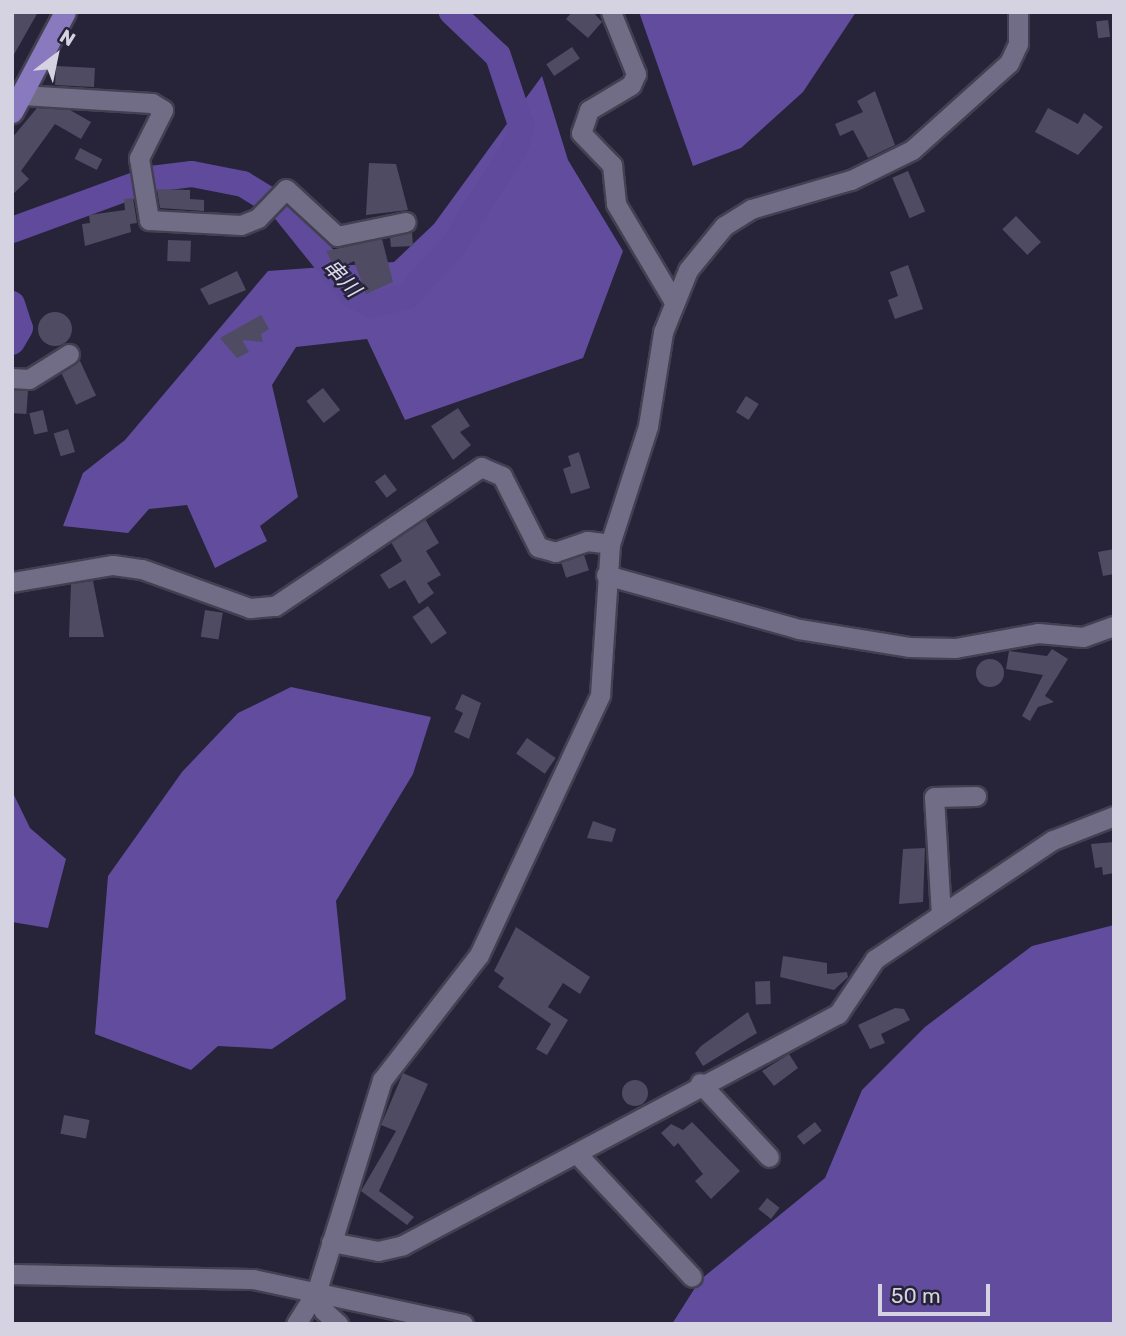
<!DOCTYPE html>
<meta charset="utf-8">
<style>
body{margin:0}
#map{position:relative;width:1126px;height:1336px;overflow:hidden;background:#272338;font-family:Rubik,"Noto Sans JP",sans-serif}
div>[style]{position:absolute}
.forest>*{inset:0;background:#624c9e}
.river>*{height:26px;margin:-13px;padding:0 13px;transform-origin:13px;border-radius:13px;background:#604a9b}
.building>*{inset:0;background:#4f4b63;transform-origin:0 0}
.round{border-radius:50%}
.roads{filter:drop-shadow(2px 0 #434051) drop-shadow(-2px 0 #434051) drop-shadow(0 2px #434051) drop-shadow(0 -2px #434051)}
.minor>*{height:19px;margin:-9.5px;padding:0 9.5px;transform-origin:9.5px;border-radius:9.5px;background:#726d87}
.major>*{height:21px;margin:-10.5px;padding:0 10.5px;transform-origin:10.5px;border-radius:10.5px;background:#8979be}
span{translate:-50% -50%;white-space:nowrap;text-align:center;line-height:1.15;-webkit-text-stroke:5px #272338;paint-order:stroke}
.water-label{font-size:21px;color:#dbd8ef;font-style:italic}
.frame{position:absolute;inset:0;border:14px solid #d5d3e1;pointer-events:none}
.north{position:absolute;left:21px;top:21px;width:70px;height:70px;-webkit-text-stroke:5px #272338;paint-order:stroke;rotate:32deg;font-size:19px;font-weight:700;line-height:28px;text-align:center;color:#d5d3e1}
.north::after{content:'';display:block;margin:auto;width:24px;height:32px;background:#d5d3e1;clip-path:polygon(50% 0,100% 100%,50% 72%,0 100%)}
.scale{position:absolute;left:878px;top:1284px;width:112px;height:32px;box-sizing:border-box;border:4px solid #d5d3e1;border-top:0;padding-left:9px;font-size:21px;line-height:24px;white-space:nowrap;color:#d5d3e1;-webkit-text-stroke:5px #272338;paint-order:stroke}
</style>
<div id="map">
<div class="forest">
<i style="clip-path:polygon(639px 12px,856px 12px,803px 92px,741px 148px,693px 166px)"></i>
<i style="clip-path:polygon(542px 76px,568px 160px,623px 251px,583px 358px,405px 420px,367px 339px,296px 347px,272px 385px,298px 497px,260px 526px,267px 541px,215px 568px,187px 505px,149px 509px,128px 533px,63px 526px,83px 473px,125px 440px,268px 271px,394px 262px,434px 224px)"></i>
<i style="clip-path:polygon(291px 687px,431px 717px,413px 774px,336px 901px,346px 999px,272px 1049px,218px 1046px,191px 1070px,95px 1034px,108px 876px,182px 772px,238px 713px)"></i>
<i style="clip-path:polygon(12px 791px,30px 828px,66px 859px,48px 928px,12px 922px)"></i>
<i style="clip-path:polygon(1114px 925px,1114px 1324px,672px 1324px,700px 1280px,825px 1178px,862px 1090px,925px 1027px,1032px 946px)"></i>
</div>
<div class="river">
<i style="left:12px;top:230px;width:148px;rotate:-20.1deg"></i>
<i style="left:151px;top:179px;width:41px;rotate:-7deg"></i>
<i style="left:192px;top:174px;width:52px;rotate:11.1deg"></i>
<i style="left:243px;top:184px;width:48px;rotate:31.4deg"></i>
<i style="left:284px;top:209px;width:110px;rotate:51.3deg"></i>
<i style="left:353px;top:295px;width:21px;rotate:28deg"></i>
<i style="left:372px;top:305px;width:36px;rotate:-14deg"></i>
<i style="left:407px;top:296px;width:68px;rotate:-47.4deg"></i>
<i style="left:453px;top:246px;width:119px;rotate:-58deg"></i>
<i style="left:516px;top:145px;width:21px;rotate:-76deg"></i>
<i style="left:521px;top:125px;width:73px;rotate:-108.4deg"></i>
<i style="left:498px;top:56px;width:64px;rotate:-136.3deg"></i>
<i style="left:12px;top:304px;width:25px;rotate:72deg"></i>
<i style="left:20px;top:328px;width:16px;rotate:120deg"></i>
</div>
<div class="building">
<i style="clip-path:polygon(12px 12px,38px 12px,12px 58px)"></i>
<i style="clip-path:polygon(572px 12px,593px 12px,602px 22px,588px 38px,566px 19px)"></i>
<i style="left:1108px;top:20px;width:17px;height:12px;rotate:83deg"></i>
<i style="left:572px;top:47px;width:14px;height:31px;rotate:56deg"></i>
<i style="left:56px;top:66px;width:39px;height:19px;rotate:3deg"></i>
<i style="clip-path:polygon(875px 91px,895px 145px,868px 158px,853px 130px,840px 136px,835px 124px,863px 112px,857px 101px)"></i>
<i style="clip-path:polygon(37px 108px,70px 110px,91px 122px,81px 139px,55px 124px,21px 171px,29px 179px,12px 195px,12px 138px)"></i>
<i style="clip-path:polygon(1048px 108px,1078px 124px,1084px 113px,1103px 127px,1078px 155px,1035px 132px)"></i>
<i style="left:80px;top:148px;width:25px;height:12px;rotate:27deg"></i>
<i style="clip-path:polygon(369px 163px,396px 164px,408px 210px,366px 215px)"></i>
<i style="left:908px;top:171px;width:44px;height:17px;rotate:67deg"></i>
<i style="clip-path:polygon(157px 189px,190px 190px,190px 199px,204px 200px,204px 211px,160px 208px)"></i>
<i style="clip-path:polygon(133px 198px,137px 223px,130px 224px,131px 232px,85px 246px,82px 224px,90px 223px,89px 215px,125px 210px,124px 199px)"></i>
<i style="left:1016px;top:216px;width:36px;height:19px;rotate:46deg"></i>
<i style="clip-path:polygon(412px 232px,413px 246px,391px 247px,390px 238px)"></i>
<i style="clip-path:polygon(382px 239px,393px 282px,366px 294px,354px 261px,336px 270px,326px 251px)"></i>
<i style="left:168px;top:240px;width:23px;height:21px;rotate:2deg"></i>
<i style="clip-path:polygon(908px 265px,923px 309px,895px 319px,888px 300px,898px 296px,890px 272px)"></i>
<i style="clip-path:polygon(237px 271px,246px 290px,209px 305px,200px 289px)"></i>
<i class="round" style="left:38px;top:312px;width:34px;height:34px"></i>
<i style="clip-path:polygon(261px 315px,269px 329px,261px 334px,263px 342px,242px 340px,249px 352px,237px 358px,220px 338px)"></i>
<i style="left:80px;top:361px;width:38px;height:22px;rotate:65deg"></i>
<i style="left:323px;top:388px;width:28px;height:21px;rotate:52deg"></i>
<i style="left:12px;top:390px;width:16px;height:23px;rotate:4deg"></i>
<i style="left:746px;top:396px;width:15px;height:19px;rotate:32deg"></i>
<i style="clip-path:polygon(458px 408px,470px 426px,460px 432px,471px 445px,453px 460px,431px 426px)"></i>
<i style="left:43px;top:410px;width:22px;height:14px;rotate:77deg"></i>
<i style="left:68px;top:429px;width:24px;height:15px;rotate:73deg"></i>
<i style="clip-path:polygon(579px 452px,590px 488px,571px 494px,563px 469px,571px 466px,568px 456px)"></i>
<i style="left:385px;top:474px;width:20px;height:13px;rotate:53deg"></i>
<i style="clip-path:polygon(425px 519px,439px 543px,426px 551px,441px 575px,427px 583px,434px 593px,419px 604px,405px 580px,389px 589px,380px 575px,402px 561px,391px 542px)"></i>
<i style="clip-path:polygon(1114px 549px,1114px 574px,1103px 576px,1098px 552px)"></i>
<i style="left:584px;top:555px;width:16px;height:24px;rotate:72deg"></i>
<i style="clip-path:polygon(93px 581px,104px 637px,69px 637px,71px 584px)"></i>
<i style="left:428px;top:606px;width:33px;height:19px;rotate:55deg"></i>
<i style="left:205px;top:610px;width:18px;height:27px;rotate:9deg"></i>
<i style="clip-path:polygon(1052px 649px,1068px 659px,1045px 696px,1054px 702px,1038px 707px,1030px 721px,1022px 716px,1043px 675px,1006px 669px,1009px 651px,1047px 656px)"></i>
<i class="round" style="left:976px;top:659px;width:28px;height:28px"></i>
<i style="clip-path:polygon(462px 694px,481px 703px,469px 739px,454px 732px,463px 713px,455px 709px)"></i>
<i style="left:527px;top:738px;width:35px;height:19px;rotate:35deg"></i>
<i style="clip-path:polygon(593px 821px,616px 829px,612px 842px,587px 838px)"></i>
<i style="clip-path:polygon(1114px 842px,1114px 873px,1103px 875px,1102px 867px,1095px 868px,1091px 844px)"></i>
<i style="clip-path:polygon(925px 848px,923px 902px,899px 904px,903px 849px)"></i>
<i style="clip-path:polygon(516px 927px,590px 977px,580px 994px,563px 983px,548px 1007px,568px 1020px,547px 1055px,536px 1049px,551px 1024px,498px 987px,504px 978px,494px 971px)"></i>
<i style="clip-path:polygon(783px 956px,827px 963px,827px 974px,847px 972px,848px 977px,834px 990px,780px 977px)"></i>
<i style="left:770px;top:981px;width:23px;height:15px;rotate:88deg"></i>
<i style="clip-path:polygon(895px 1008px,904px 1009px,910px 1020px,881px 1034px,885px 1043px,870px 1049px,858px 1025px)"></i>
<i style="clip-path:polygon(748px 1012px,757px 1033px,703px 1066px,695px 1053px,701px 1046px)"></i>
<i style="clip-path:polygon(789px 1054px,798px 1068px,774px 1086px,762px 1071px)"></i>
<i style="clip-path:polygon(403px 1073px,428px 1084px,379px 1191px,414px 1217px,407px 1225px,361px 1191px,396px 1131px,381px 1125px)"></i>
<i class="round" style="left:622px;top:1080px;width:26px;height:26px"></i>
<i style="left:64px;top:1115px;width:26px;height:19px;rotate:11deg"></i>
<i style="clip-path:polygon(692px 1122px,740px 1171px,711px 1199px,695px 1181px,703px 1174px,678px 1143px,674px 1147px,661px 1133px,671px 1124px,683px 1130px)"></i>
<i style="left:815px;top:1122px;width:11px;height:23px;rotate:52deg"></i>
<i style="left:767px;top:1198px;width:16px;height:14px;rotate:38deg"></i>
</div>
<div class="roads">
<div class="minor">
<i style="left:611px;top:12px;width:67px;rotate:68deg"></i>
<i style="left:636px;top:74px;width:12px;rotate:114deg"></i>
<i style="left:631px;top:85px;width:49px;rotate:149.2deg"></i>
<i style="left:589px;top:110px;width:24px;rotate:109deg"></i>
<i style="left:581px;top:133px;width:45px;rotate:45.9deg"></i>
<i style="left:612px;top:165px;width:39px;rotate:84deg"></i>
<i style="left:616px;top:204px;width:112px;rotate:59.3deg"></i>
<i style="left:22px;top:95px;width:130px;rotate:3.5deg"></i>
<i style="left:152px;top:103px;width:13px;rotate:32deg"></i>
<i style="left:163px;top:110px;width:54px;rotate:116.6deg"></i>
<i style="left:139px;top:158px;width:63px;rotate:80.8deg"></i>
<i style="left:149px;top:220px;width:92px;rotate:3.1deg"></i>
<i style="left:241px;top:225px;width:18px;rotate:-22deg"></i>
<i style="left:258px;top:218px;width:40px;rotate:-46deg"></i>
<i style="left:286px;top:189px;width:69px;rotate:42.7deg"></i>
<i style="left:337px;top:236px;width:70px;rotate:-11.5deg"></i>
<i style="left:12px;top:378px;width:17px;rotate:3deg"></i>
<i style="left:29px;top:379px;width:47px;rotate:-32deg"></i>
<i style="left:606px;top:575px;width:200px;rotate:15.6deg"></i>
<i style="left:799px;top:629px;width:111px;rotate:9.3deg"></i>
<i style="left:909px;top:647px;width:46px;rotate:1.2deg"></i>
<i style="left:955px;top:648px;width:84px;rotate:-10.2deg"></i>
<i style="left:1038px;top:633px;width:45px;rotate:5.1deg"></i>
<i style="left:1083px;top:637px;width:33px;rotate:-20deg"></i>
<i style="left:12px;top:582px;width:102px;rotate:-9.6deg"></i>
<i style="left:113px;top:565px;width:29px;rotate:8deg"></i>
<i style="left:142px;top:569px;width:115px;rotate:19.9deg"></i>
<i style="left:250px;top:608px;width:25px;rotate:-5deg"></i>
<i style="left:275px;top:606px;width:249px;rotate:-34deg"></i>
<i style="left:481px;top:467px;width:23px;rotate:23deg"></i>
<i style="left:502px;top:476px;width:80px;rotate:63.1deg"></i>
<i style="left:538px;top:547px;width:18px;rotate:16deg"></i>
<i style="left:555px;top:552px;width:34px;rotate:-19deg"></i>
<i style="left:587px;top:541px;width:23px;rotate:7deg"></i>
<i style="left:941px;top:915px;width:118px;rotate:-93.4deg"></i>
<i style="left:934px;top:797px;width:42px;rotate:-1.4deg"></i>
<i style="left:700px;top:1083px;width:101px;rotate:47deg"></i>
<i style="left:577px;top:1154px;width:168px;rotate:46.9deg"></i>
<i style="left:331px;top:1242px;width:48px;rotate:10.8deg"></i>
<i style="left:378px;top:1251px;width:26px;rotate:-13deg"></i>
<i style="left:403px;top:1245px;width:493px;rotate:-28deg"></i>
<i style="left:838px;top:1014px;width:66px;rotate:-56.1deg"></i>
<i style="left:875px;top:959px;width:214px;rotate:-33.8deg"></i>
<i style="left:1053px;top:840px;width:66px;rotate:-21.5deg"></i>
<i style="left:12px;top:1274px;width:241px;rotate:1.2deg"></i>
<i style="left:253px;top:1279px;width:215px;rotate:12.1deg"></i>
<i style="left:317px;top:1290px;width:21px;rotate:73deg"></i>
<i style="left:323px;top:1310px;width:21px;rotate:43deg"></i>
<i style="left:296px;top:1324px;width:40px;rotate:-58deg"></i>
<i style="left:317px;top:1290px;width:220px;rotate:-72.8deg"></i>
<i style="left:382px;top:1080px;width:158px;rotate:-52.2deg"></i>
<i style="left:479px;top:955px;width:287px;rotate:-65deg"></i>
<i style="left:600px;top:695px;width:151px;rotate:-86.2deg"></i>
<i style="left:610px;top:544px;width:124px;rotate:-72.1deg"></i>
<i style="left:648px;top:426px;width:95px;rotate:-80.9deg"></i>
<i style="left:663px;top:332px;width:67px;rotate:-68deg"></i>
<i style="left:688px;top:270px;width:57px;rotate:-50.7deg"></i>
<i style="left:724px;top:226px;width:32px;rotate:-32deg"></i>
<i style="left:751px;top:209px;width:104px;rotate:-16.2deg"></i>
<i style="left:851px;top:180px;width:68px;rotate:-26.2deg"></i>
<i style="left:912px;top:150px;width:130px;rotate:-41.9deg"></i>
<i style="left:1009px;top:63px;width:21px;rotate:-65deg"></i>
<i style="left:1018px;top:44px;width:32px;rotate:-90deg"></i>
</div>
<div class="major">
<i style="left:12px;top:112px;width:113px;rotate:-62.1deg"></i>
</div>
</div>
<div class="water-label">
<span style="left:342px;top:278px;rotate:47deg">串川</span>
</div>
<div class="frame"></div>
<div class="north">N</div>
<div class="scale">50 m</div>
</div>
